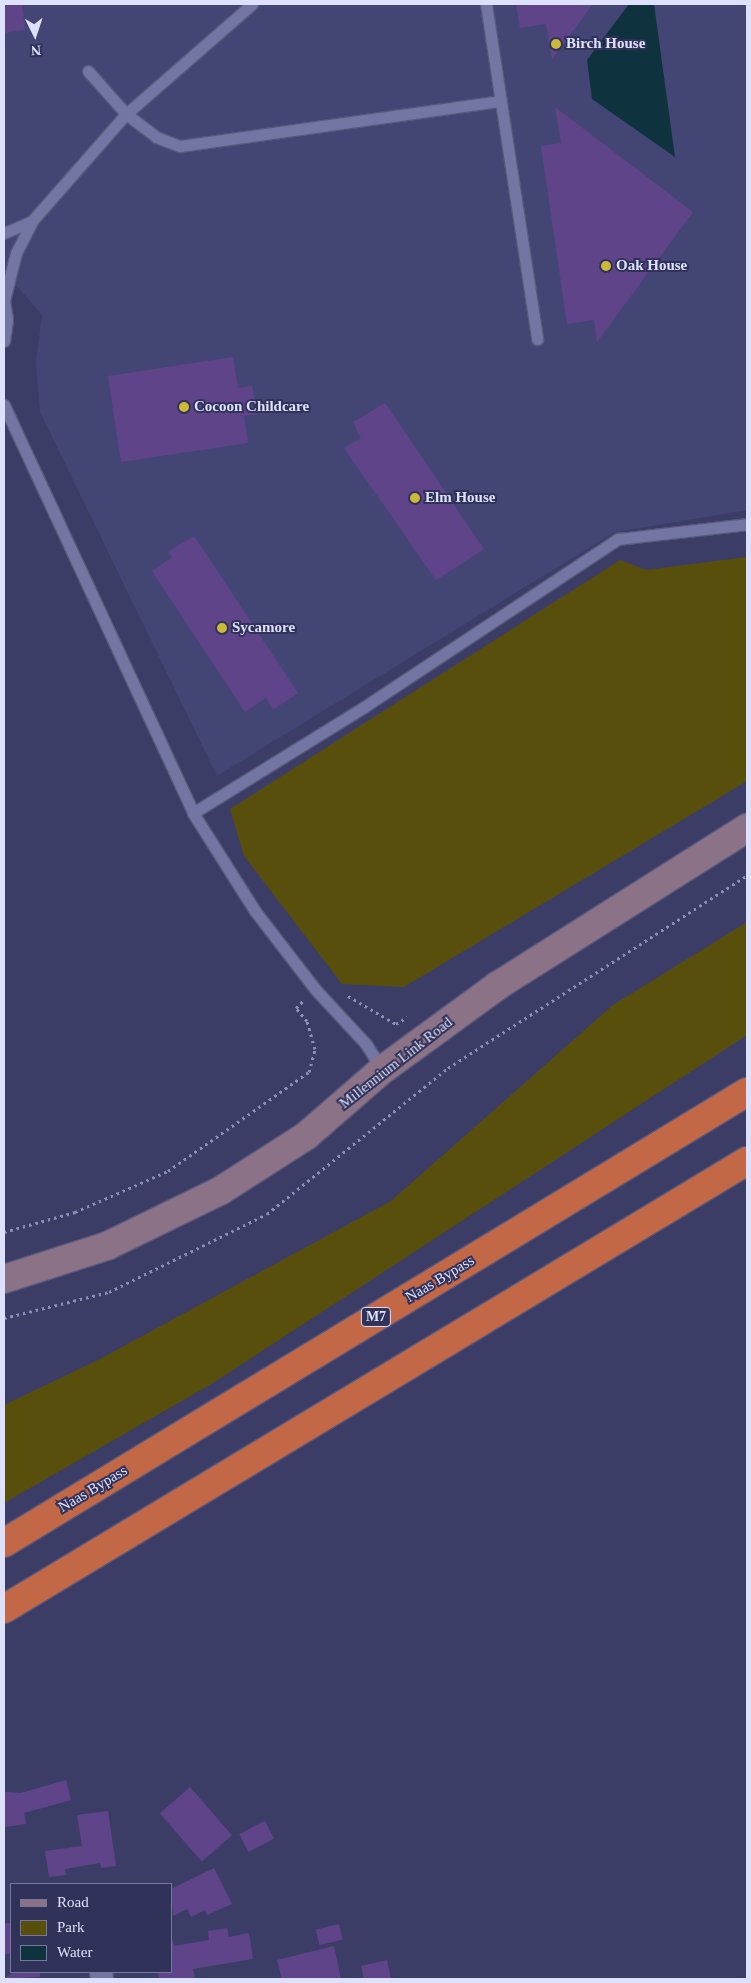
<!DOCTYPE html>
<style>
body{margin:0}
#map{position:relative;width:751px;height:1983px;overflow:hidden;background:#3b3d66;font-family:"Times New Roman",serif}
div>[style]{position:absolute}
.built>*{inset:0;background:#434575}
.green>*{inset:0;background:#594f0c}
.water>*{inset:0;background:#0e333e}
.building>*{inset:0;background:#60448a;transform-origin:0 0}
.path>*{height:3px;margin-top:-1.5px;transform-origin:0;background:repeating-linear-gradient(90deg,#8c8fb0 0 2.5px,transparent 0 6.5px)}
.roads{filter:drop-shadow(1px 0 #57587b) drop-shadow(-1px 0 #57587b) drop-shadow(0 1px #57587b) drop-shadow(0 -1px #57587b)}
.service>*{height:11px;margin:-5.5px;padding:0 5.5px;transform-origin:5.5px;border-radius:5.5px;background:#7376a3}
.minor>*{height:22px;margin:-11px;padding:0 11px;transform-origin:11px;border-radius:11px;background:#7376a3}
.secondary>*{height:28px;margin:-14px;padding:0 14px;transform-origin:14px;border-radius:14px;background:#8b7287}
.motorway>*{height:28px;margin:-14px;padding:0 14px;transform-origin:14px;border-radius:14px;background:#c26847}
.dots>*{width:14px;height:14px;translate:-50% -50%;box-sizing:border-box;border:2px solid #31325a;border-radius:50%}
span{translate:-50% -50%;white-space:nowrap;text-align:center;line-height:1.15;-webkit-text-stroke:4px #31325a;paint-order:stroke}
.shield-label span{padding:1px 4px;background:#31325a;border:1px solid;border-radius:4px;-webkit-text-stroke-width:0}
.shield-label{font-size:14px;color:#dee1fb;font-weight:700}
.poi-label{font-size:15px;color:#dee1fb;font-weight:700}
.left{translate:0 -50%;text-align:left}
.street-label{font-size:15px;color:#dee1fb}
.frame{position:absolute;inset:0;border:5px solid #dee1fb;pointer-events:none}
.legend{position:absolute;left:10px;top:1883px;width:162px;height:90px;box-sizing:border-box;background:#31325a;border:1px solid #76789a;margin:0;padding:6px 9px;list-style:none;font-size:15px;color:#dee1fb}
.legend li{display:flex;align-items:center;gap:10px;height:25px}
.legend b{width:25px;border:1px solid #76789a}
.north{position:absolute;left:10px;top:10px;width:50px;height:50px;-webkit-text-stroke:4px #31325a;paint-order:stroke;rotate:176deg;font-size:14px;font-weight:700;line-height:20px;text-align:center;color:#dee1fb}
.north::after{content:'';display:block;margin:auto;width:18px;height:22px;background:#dee1fb;clip-path:polygon(50% 0,100% 100%,50% 72%,0 100%)}
</style>
<div id="map">
<div class="built">
<i style="clip-path:polygon(4px 4px,747px 4px,747px 510px,615px 532px,217px 776px,40px 412px,36px 362px,42px 315px,4px 271px)"></i>
</div>
<div class="green">
<i style="clip-path:polygon(747px 557px,747px 781px,404px 987px,342px 984px,244px 856px,230px 809px,620px 560px,646px 570px)"></i>
<i style="clip-path:polygon(747px 922px,747px 1035px,213px 1383px,4px 1503px,4px 1405px,100px 1359px,391px 1201px,613px 1005px)"></i>
</div>
<div class="water">
<i style="clip-path:polygon(629px 4px,654px 4px,675px 157px,592px 99px,587px 60px)"></i>
</div>
<div class="building">
<i style="clip-path:polygon(4px 4px,22px 4px,25px 30px,4px 33px)"></i>
<i style="clip-path:polygon(516px 4px,593px 4px,552px 59px,546px 24px,520px 28px)"></i>
<i style="clip-path:polygon(555px 107px,693px 212px,597px 342px,594px 320px,567px 324px,541px 146px,561px 143px)"></i>
<i style="clip-path:polygon(233px 357px,238px 388px,252px 386px,257px 414px,244px 416px,248px 443px,121px 462px,108px 376px)"></i>
<i style="clip-path:polygon(385px 403px,484px 549px,436px 580px,344px 448px,361px 438px,353px 422px)"></i>
<i style="clip-path:polygon(194px 536px,298px 693px,273px 710px,266px 698px,245px 712px,152px 571px,172px 557px,168px 552px)"></i>
<i style="clip-path:polygon(66px 1780px,71px 1800px,24px 1813px,26px 1824px,4px 1827px,4px 1792px,21px 1793px)"></i>
<i style="left:190px;top:1787px;width:64px;height:40px;rotate:49deg"></i>
<i style="clip-path:polygon(108px 1811px,116px 1866px,101px 1868px,100px 1863px,65px 1869px,66px 1875px,49px 1877px,45px 1851px,82px 1846px,77px 1815px)"></i>
<i style="left:265px;top:1821px;width:20px;height:29px;rotate:63deg"></i>
<i style="clip-path:polygon(214px 1868px,232px 1904px,207px 1915px,205px 1910px,191px 1917px,187px 1909px,173px 1916px,171px 1889px)"></i>
<i style="left:4px;top:1923px;width:7px;height:31px"></i>
<i style="left:339px;top:1924px;width:16px;height:24px;rotate:76deg"></i>
<i style="clip-path:polygon(227px 1928px,229px 1937px,249px 1933px,253px 1959px,193px 1969px,195px 1979px,159px 1979px,158px 1972px,171px 1972px,171px 1935px,174px 1946px,209px 1940px,208px 1931px)"></i>
<i style="clip-path:polygon(334px 1946px,341px 1979px,282px 1979px,277px 1960px)"></i>
<i style="clip-path:polygon(387px 1960px,391px 1979px,364px 1979px,361px 1966px)"></i>
<i style="clip-path:polygon(14px 1972px,40px 1972px,40px 1977px,4px 1979px)"></i>
</div>
<div class="path">
<i style="left:348px;top:996px;width:56px;rotate:30.3deg"></i>
<i style="left:396px;top:1024px;width:13px;rotate:-32deg"></i>
<i style="left:4px;top:1232px;width:74px;rotate:-15.7deg"></i>
<i style="left:75px;top:1212px;width:102px;rotate:-23.8deg"></i>
<i style="left:168px;top:1171px;width:172px;rotate:-35.1deg"></i>
<i style="left:309px;top:1072px;width:24px;rotate:-75deg"></i>
<i style="left:315px;top:1049px;width:29px;rotate:-106deg"></i>
<i style="left:307px;top:1021px;width:17px;rotate:-130deg"></i>
<i style="left:296px;top:1008px;width:10px;rotate:-45deg"></i>
<i style="left:4px;top:1318px;width:108px;rotate:-13.9deg"></i>
<i style="left:109px;top:1292px;width:176px;rotate:-26.3deg"></i>
<i style="left:267px;top:1214px;width:233px;rotate:-38.9deg"></i>
<i style="left:448px;top:1068px;width:356px;rotate:-32.8deg"></i>
</div>
<div class="roads">
<div class="service">
<i style="left:486px;top:4px;width:339px;rotate:81.3deg"></i>
<i style="left:88px;top:71px;width:57px;rotate:48.5deg"></i>
<i style="left:126px;top:114px;width:38px;rotate:37deg"></i>
<i style="left:156px;top:137px;width:26px;rotate:21deg"></i>
<i style="left:180px;top:146px;width:324px;rotate:-8deg"></i>
<i style="left:4px;top:233px;width:30px;rotate:-23deg"></i>
<i style="left:4px;top:300px;width:20px;rotate:81deg"></i>
<i style="left:7px;top:320px;width:21px;rotate:98deg"></i>
<i style="left:4px;top:301px;width:49px;rotate:-76deg"></i>
<i style="left:16px;top:253px;width:36px;rotate:-63deg"></i>
<i style="left:32px;top:221px;width:142px;rotate:-48.7deg"></i>
<i style="left:126px;top:114px;width:167px;rotate:-41.1deg"></i>
<i style="left:4px;top:405px;width:450px;rotate:65.1deg"></i>
<i style="left:193px;top:813px;width:116px;rotate:57.7deg"></i>
<i style="left:255px;top:911px;width:98px;rotate:52.4deg"></i>
<i style="left:315px;top:989px;width:75px;rotate:47.2deg"></i>
<i style="left:366px;top:1044px;width:31px;rotate:58deg"></i>
<i style="left:193px;top:813px;width:201px;rotate:-31.8deg"></i>
<i style="left:364px;top:707px;width:305px;rotate:-33.5deg"></i>
<i style="left:618px;top:539px;width:130px;rotate:-6.6deg"></i>
</div>
<div class="minor">
<i style="left:101px;top:1972px;width:7px;rotate:82deg"></i>
</div>
<div class="secondary">
<i style="left:4px;top:1279px;width:108px;rotate:-17.8deg"></i>
<i style="left:107px;top:1246px;width:126px;rotate:-26deg"></i>
<i style="left:220px;top:1191px;width:102px;rotate:-32.6deg"></i>
<i style="left:306px;top:1136px;width:101px;rotate:-41deg"></i>
<i style="left:382px;top:1070px;width:142px;rotate:-36.1deg"></i>
<i style="left:497px;top:986px;width:296px;rotate:-32.3deg"></i>
</div>
<div class="motorway">
<i style="left:4px;top:1543px;width:869px;rotate:-31.26deg"></i>
<i style="left:4px;top:1609px;width:868px;rotate:-31.09deg"></i>
</div>
</div>
<div class="dots">
<i style="left:556px;top:44px;background:#ccb938"></i>
<i style="left:606px;top:266px;background:#ccb938"></i>
<i style="left:184px;top:407px;background:#ccb938"></i>
<i style="left:415px;top:498px;background:#ccb938"></i>
<i style="left:222px;top:628px;background:#ccb938"></i>
</div>
<div class="shield-label">
<span style="left:376px;top:1317px">M7</span>
</div>
<div class="poi-label">
<span class="left" style="left:566px;top:44px">Birch House</span>
<span class="left" style="left:616px;top:266px">Oak House</span>
<span class="left" style="left:194px;top:407px">Cocoon Childcare</span>
<span class="left" style="left:425px;top:498px">Elm House</span>
<span class="left" style="left:232px;top:628px">Sycamore</span>
</div>
<div class="street-label">
<span style="left:396px;top:1063px;rotate:-38deg">Millennium Link Road</span>
<span style="left:440px;top:1279px;rotate:-31deg">Naas Bypass</span>
<span style="left:93px;top:1489px;rotate:-31deg">Naas Bypass</span>
</div>
<div class="frame"></div>
<ul class="legend">
<li><b style="height:6px;background:#8b7287"></b>Road</li>
<li><b style="height:14px;background:#594f0c"></b>Park</li>
<li><b style="height:14px;background:#0e333e"></b>Water</li>
</ul>
<div class="north">N</div>
</div>
